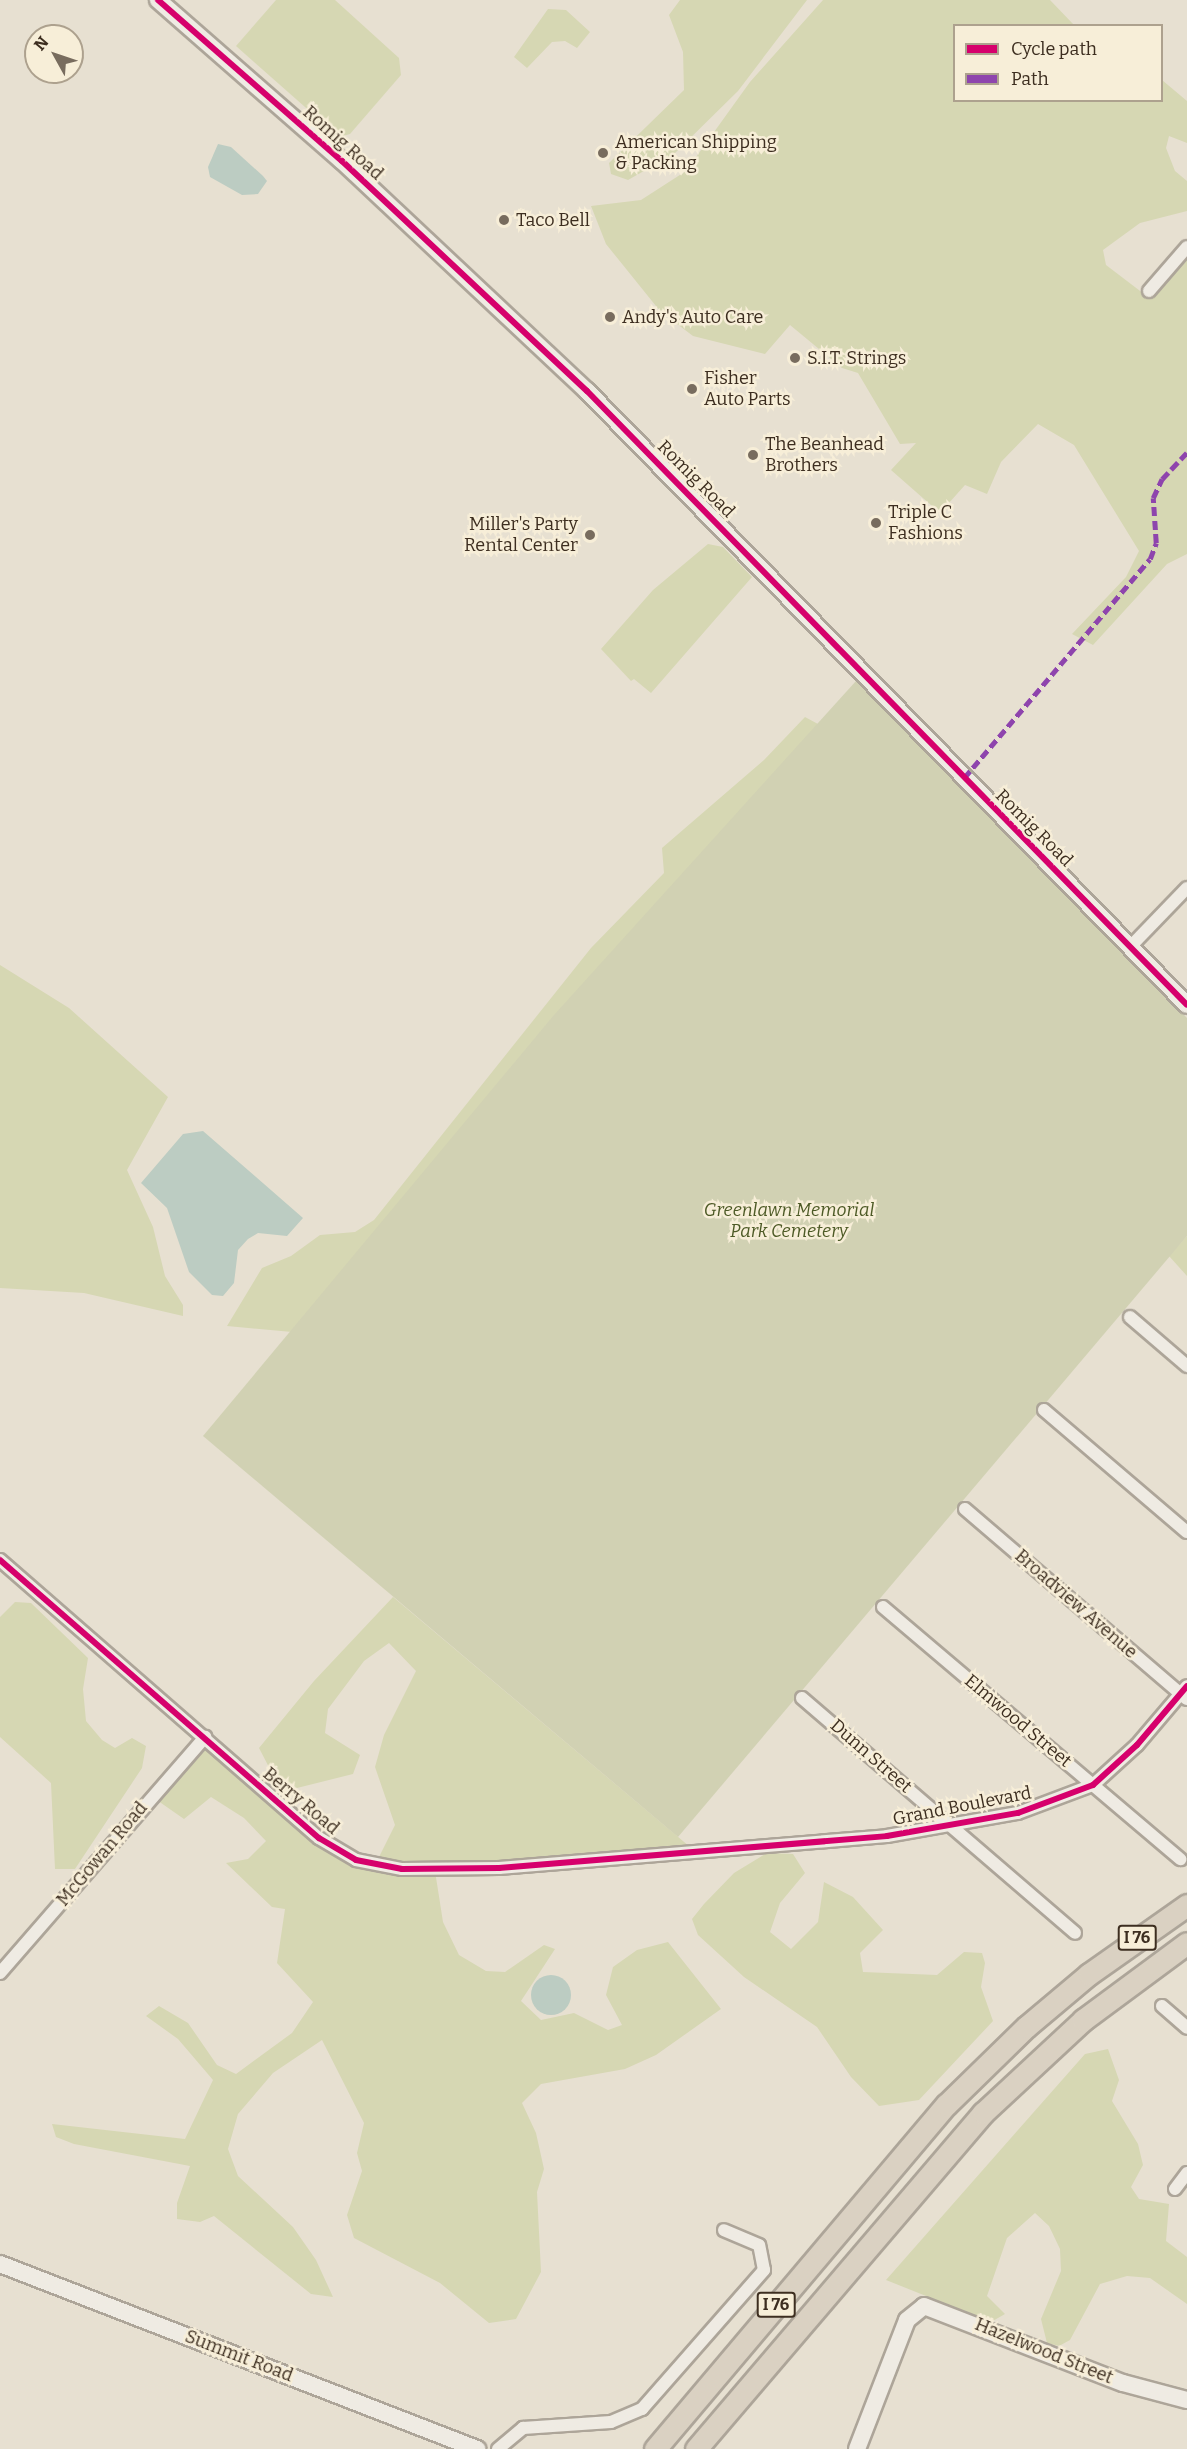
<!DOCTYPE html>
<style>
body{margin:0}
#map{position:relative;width:1187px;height:2449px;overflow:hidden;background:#e7e0d1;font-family:Bitter,serif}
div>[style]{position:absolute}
.green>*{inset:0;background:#d6d7b3}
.cemetery>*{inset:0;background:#d1d1b3}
.water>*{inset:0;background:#bcccc2}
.round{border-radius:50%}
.roads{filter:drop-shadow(2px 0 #ada599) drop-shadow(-2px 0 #ada599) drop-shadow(0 2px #ada599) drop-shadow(0 -2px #ada599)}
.street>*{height:12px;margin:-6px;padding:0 6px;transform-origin:6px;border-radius:6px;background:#efebe3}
.secondary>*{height:16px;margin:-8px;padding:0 8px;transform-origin:8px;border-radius:8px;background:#efebe3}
.highway>*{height:21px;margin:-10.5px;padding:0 10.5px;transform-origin:10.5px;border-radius:10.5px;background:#dad1c2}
.quiet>*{height:4.5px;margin-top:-2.25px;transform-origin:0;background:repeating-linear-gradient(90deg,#8e44ad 0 9px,transparent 0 13.5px)}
.cycleway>*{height:6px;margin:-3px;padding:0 3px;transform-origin:3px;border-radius:3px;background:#d6006c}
.dots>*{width:16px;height:16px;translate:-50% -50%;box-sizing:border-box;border:3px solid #f7eed8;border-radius:50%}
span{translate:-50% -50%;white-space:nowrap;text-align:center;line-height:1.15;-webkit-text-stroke:5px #f7eed8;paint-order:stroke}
.shield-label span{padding:2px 4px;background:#f7eed8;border:2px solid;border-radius:4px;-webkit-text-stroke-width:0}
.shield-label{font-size:16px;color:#3d2e20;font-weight:700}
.street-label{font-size:18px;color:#3d2e20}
.poi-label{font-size:18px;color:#3d2e20}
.left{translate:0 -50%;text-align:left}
.right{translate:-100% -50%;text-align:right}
.park-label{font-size:18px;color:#4d5a26;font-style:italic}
.legend{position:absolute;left:953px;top:24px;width:210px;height:78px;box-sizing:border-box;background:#f7eed8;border:2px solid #ada18e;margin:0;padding:8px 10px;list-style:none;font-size:18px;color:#3d2e20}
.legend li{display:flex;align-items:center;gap:12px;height:30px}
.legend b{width:30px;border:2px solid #ada18e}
.north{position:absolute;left:24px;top:24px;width:60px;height:60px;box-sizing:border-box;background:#f7eed8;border:2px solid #ada18e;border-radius:50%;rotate:310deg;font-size:16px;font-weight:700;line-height:24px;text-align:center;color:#3d2e20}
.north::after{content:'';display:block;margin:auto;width:21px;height:27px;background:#786c5e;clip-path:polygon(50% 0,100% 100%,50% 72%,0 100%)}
</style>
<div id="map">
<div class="green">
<i style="clip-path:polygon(276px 0,335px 0,399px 58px,401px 75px,350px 134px,339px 137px,236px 46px)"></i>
<i style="clip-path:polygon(680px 0,807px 0,738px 91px,674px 154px,628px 180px,611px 174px,609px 163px,684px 90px,683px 52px,669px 15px)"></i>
<i style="clip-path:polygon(823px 0,1050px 0,1074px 25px,954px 26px,954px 100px,1162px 100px,1162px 80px,1187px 101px,1187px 143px,1169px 136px,1166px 148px,1175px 171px,1187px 181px,1187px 211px,1140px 223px,1103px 250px,1106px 265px,1148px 297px,1187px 254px,1187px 554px,1167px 564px,1093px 645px,1072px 634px,1126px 577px,1139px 551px,1074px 445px,1038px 424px,1001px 462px,987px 494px,965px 485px,940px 513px,891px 470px,916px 443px,900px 444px,858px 373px,842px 368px,790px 325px,765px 354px,693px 336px,660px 311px,606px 244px,591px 206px,641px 200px,686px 171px,750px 82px)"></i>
<i style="clip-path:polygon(548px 9px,566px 10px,590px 32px,577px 48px,565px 41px,552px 42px,527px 68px,514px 57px)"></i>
<i style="clip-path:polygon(708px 544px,723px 547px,752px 577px,651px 693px,634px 679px,631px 681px,601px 649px,653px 590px)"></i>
<i style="clip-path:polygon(805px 717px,818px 724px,776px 778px,303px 1333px,227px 1326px,262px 1268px,291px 1256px,320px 1235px,355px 1232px,374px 1220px,591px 948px,664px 873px,662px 848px,764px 760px)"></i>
<i style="clip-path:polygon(0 965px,69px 1008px,168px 1097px,127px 1170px,153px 1227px,165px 1276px,183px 1305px,183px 1316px,84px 1293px,0 1288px)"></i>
<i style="clip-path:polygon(1187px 1236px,1187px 1276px,1169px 1256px)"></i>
<i style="clip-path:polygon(393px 1597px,696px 1852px,435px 1871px,443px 1922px,459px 1955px,486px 1971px,505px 1972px,544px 1945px,555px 1949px,521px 2001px,541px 2020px,574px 2013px,608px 2030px,622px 2025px,606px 1995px,613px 1967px,637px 1950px,668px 1942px,721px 2009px,656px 2055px,625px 2069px,541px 2084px,522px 2103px,536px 2133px,544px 2169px,537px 2192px,541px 2272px,516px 2319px,489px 2323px,440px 2283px,354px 2238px,347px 2215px,362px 2171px,357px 2153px,364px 2123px,322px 2040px,273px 2073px,238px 2114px,228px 2149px,238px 2176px,293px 2227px,316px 2260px,333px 2297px,311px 2294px,214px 2216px,200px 2222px,177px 2219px,177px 2203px,190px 2166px,74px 2144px,56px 2137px,52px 2124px,185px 2139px,213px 2080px,178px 2039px,146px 2016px,159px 2006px,188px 2023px,217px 2065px,236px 2074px,292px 2033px,313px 2002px,277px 1963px,285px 1909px,272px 1907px,226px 1863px,248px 1859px,266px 1841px,244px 1818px,211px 1797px,184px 1819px,151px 1796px,205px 1737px,294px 1818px,375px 1865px,395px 1825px,375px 1767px,384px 1735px,416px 1671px,389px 1643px,364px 1661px,328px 1709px,325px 1733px,360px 1755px,353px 1774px,293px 1789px,272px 1773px,259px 1748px,314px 1681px)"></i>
<i style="clip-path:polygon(15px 1602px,31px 1603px,88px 1658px,83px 1689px,86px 1721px,102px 1740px,115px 1748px,132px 1738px,146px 1746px,142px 1768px,75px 1869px,55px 1869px,51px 1783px,0 1737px,0 1617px)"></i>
<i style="clip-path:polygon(767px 1853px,793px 1854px,805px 1873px,780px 1903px,770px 1932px,791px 1949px,818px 1922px,824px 1882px,853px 1897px,883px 1930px,860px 1953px,863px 1972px,937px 1975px,964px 1952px,982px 1953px,985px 1963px,981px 1987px,993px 2021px,919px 2100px,879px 2106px,851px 2077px,817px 2027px,744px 1977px,698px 1935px,692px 1919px,704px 1904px,734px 1873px)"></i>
<i style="clip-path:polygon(1108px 2049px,1119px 2080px,1112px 2101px,1138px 2144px,1143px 2165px,1131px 2187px,1139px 2199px,1169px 2204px,1166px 2241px,1187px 2257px,1187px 2304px,1150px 2278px,1127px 2276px,1100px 2284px,1070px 2340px,1059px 2346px,1047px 2343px,1041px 2319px,1061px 2271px,1060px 2249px,1049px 2226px,1035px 2213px,1007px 2238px,987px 2296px,1005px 2314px,991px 2322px,886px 2280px,1085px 2054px)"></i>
</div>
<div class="cemetery">
<i style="clip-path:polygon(856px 681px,1187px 1018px,1187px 1236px,678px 1837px,203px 1436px,554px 1015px)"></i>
</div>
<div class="water">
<i style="clip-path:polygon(218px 144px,231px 147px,263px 176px,267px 181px,258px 194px,242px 195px,210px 177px,208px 167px)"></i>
<i style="clip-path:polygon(203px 1131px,303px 1218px,287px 1236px,258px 1233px,248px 1239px,238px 1250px,234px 1283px,223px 1296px,212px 1295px,189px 1272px,167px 1208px,141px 1183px,183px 1134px)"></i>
<i class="round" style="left:531px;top:1975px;width:40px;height:40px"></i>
</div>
<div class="roads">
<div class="street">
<i style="left:1149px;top:291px;width:58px;rotate:-49.2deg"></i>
<i style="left:1130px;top:947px;width:82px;rotate:-46deg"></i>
<i style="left:1130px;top:1317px;width:75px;rotate:40.7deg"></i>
<i style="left:1044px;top:1410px;width:188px;rotate:40.5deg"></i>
<i style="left:965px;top:1509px;width:292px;rotate:40.6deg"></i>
<i style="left:0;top:1560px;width:423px;rotate:41.1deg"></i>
<i style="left:319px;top:1838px;width:43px;rotate:30.7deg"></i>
<i style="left:356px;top:1860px;width:47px;rotate:11.1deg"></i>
<i style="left:402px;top:1869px;width:97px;rotate:-0.6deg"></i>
<i style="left:499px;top:1868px;width:389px;rotate:-4.7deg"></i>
<i style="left:887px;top:1836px;width:133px;rotate:-10deg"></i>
<i style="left:1018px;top:1813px;width:80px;rotate:-20.5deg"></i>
<i style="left:1093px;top:1785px;width:59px;rotate:-42.3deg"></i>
<i style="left:1137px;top:1745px;width:77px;rotate:-49.7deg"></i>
<i style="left:883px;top:1607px;width:390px;rotate:40.3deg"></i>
<i style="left:802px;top:1698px;width:360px;rotate:40.7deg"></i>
<i style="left:0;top:1973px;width:313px;rotate:-49deg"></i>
<i style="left:1162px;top:2006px;width:33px;rotate:41deg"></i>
<i style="left:1175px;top:2189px;width:20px;rotate:-53deg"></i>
<i style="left:498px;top:2449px;width:33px;rotate:-40deg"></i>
<i style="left:523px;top:2428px;width:88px;rotate:-3.9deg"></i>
<i style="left:611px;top:2422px;width:34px;rotate:-23deg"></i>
<i style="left:642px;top:2409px;width:185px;rotate:-48.7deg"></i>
<i style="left:764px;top:2270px;width:25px;rotate:-101deg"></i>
<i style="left:759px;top:2245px;width:38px;rotate:-157deg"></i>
</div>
<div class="secondary">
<i style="left:158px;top:0;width:244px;rotate:41.2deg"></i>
<i style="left:342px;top:161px;width:336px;rotate:43.2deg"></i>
<i style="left:587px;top:391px;width:858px;rotate:45.66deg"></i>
<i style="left:0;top:2264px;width:512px;rotate:21.2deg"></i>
<i style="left:857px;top:2449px;width:138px;rotate:-68.8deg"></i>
<i style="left:907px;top:2320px;width:22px;rotate:-39deg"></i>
<i style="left:924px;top:2306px;width:213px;rotate:21.2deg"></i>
<i style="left:1123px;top:2383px;width:66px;rotate:14.9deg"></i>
</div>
<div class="highway">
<i style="left:655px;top:2449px;width:451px;rotate:-49.8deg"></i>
<i style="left:946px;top:2105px;width:112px;rotate:-44.3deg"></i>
<i style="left:1026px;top:2027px;width:82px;rotate:-40.1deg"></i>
<i style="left:1089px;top:1974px;width:120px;rotate:-35.1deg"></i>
<i style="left:696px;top:2449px;width:442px;rotate:-49.5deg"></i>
<i style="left:983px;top:2113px;width:137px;rotate:-42.9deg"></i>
<i style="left:1083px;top:2020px;width:129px;rotate:-36.5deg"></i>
</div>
</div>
<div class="quiet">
<i style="left:964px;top:778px;width:287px;rotate:-49.7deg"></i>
<i style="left:1150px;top:559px;width:17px;rotate:-69deg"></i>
<i style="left:1156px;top:543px;width:45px;rotate:-93.8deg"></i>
<i style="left:1153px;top:498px;width:21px;rotate:-65deg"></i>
<i style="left:1162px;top:479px;width:37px;rotate:-47deg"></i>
</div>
<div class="cycleway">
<i style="left:158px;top:0;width:244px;rotate:41.2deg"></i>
<i style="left:342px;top:161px;width:336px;rotate:43.2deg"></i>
<i style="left:587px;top:391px;width:858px;rotate:45.66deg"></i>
<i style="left:0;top:1560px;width:423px;rotate:41.1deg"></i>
<i style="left:319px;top:1838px;width:43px;rotate:30.7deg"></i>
<i style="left:356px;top:1860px;width:47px;rotate:11.1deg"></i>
<i style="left:402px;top:1869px;width:97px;rotate:-0.6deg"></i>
<i style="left:499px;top:1868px;width:389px;rotate:-4.7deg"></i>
<i style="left:887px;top:1836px;width:133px;rotate:-10deg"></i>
<i style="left:1018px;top:1813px;width:80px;rotate:-20.5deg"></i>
<i style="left:1093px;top:1785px;width:59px;rotate:-42.3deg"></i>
<i style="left:1137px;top:1745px;width:77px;rotate:-49.7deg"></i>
</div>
<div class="dots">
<i style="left:603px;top:153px;background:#786c5e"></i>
<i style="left:504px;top:220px;background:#786c5e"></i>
<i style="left:610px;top:317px;background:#786c5e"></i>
<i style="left:795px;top:358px;background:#786c5e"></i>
<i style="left:692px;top:389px;background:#786c5e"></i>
<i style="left:753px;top:455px;background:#786c5e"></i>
<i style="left:876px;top:523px;background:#786c5e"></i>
<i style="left:590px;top:535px;background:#786c5e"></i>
</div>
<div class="shield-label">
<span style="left:1137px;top:1938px">I 76</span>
<span style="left:776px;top:2305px">I 76</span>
</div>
<div class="street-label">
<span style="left:343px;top:143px;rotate:42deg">Romig Road</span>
<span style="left:696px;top:479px;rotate:45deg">Romig Road</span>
<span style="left:1034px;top:828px;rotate:45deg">Romig Road</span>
<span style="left:1076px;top:1604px;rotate:41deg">Broadview Avenue</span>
<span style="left:1018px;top:1721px;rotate:40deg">Elmwood Street</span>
<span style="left:871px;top:1756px;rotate:41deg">Dunn Street</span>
<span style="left:301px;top:1801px;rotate:40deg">Berry Road</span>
<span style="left:962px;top:1806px;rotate:-11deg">Grand Boulevard</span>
<span style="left:102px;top:1854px;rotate:-50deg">McGowan Road</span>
<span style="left:1044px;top:2351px;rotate:22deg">Hazelwood Street</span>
<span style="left:239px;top:2356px;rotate:21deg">Summit Road</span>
</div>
<div class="poi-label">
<span class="left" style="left:615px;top:153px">American Shipping<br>&amp; Packing</span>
<span class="left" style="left:516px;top:220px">Taco Bell</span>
<span class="left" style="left:622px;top:317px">Andy's Auto Care</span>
<span class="left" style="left:807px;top:358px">S.I.T. Strings</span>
<span class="left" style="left:704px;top:389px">Fisher<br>Auto Parts</span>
<span class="left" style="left:765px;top:455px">The Beanhead<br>Brothers</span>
<span class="left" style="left:888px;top:523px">Triple C<br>Fashions</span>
<span class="right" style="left:578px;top:535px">Miller's Party<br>Rental Center</span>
</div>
<div class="park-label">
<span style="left:789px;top:1221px">Greenlawn Memorial<br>Park Cemetery</span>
</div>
<ul class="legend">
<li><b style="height:8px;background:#d6006c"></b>Cycle path</li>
<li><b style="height:8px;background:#8e44ad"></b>Path</li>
</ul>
<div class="north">N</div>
</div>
